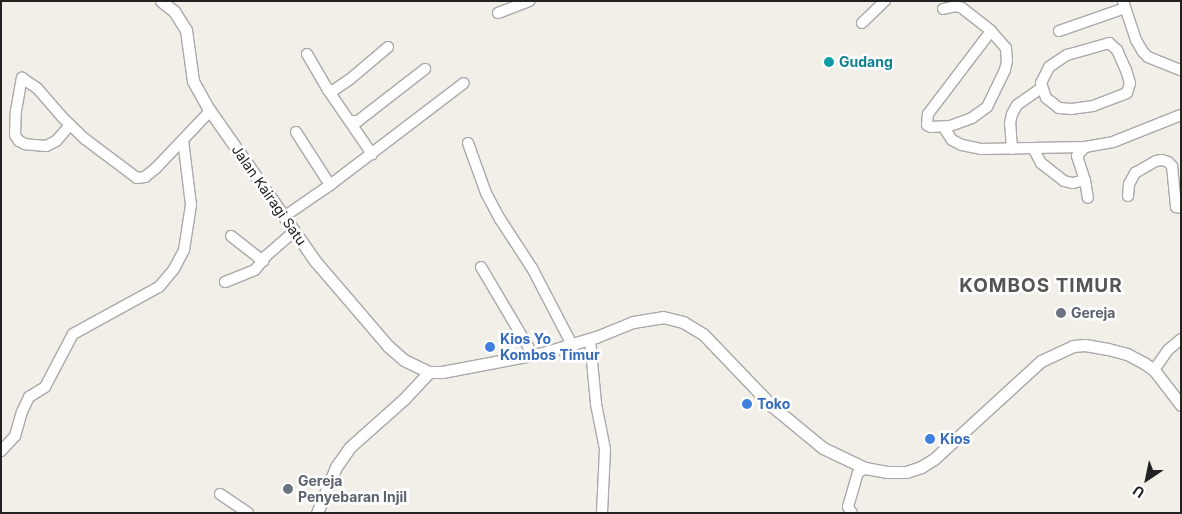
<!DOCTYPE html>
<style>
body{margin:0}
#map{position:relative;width:1182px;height:514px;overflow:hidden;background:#f2efe9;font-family:Inter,sans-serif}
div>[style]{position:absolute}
.roads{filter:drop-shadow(1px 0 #a9a9a9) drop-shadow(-1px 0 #a9a9a9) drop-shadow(0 1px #a9a9a9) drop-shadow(0 -1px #a9a9a9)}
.minor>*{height:10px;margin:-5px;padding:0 5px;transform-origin:5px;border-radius:5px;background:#fff}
.tertiary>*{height:11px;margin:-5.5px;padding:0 5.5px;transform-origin:5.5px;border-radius:5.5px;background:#fff}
.dots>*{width:14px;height:14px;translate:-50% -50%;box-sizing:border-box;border:2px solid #fff;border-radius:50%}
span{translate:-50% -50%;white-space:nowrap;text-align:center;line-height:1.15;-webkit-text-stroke:5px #fff;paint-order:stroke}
.culture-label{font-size:14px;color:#0d838f;font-weight:700}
.left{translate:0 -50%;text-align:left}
.street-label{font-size:14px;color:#222}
.worship-label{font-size:14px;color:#5b616d;font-weight:700}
.shop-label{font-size:14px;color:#366cbe;font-weight:700}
.district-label{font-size:19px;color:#555;font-weight:700;letter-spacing:1px}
.frame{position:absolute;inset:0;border:2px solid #222;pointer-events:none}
.north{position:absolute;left:1122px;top:454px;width:50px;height:50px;-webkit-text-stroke:4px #fff;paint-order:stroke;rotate:214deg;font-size:14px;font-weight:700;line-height:20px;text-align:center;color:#222}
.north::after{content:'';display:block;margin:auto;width:18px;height:22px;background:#222;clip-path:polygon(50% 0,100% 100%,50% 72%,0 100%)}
</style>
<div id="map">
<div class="roads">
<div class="minor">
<i style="left:1123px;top:1px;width:41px;rotate:71.6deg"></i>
<i style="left:1136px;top:40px;width:14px;rotate:60deg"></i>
<i style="left:1143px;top:52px;width:7px;rotate:45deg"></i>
<i style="left:1148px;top:57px;width:35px;rotate:22deg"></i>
<i style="left:943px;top:9px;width:13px;rotate:-13deg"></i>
<i style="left:956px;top:6px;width:6px;rotate:18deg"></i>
<i style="left:962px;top:8px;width:37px;rotate:38deg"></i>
<i style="left:991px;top:31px;width:23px;rotate:49deg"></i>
<i style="left:1006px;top:48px;width:13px;rotate:86deg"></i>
<i style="left:1007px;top:61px;width:9px;rotate:103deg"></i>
<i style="left:1005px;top:70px;width:41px;rotate:115.9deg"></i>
<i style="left:987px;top:107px;width:19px;rotate:144deg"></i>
<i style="left:972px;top:118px;width:23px;rotate:160deg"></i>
<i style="left:950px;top:126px;width:19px;rotate:177deg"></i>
<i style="left:931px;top:127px;width:4px;rotate:-153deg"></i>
<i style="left:927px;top:125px;width:11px;rotate:-85deg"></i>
<i style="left:928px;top:114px;width:104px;rotate:-52.8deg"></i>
<i style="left:498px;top:13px;width:34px;rotate:-21deg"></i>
<i style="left:862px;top:23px;width:32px;rotate:-44deg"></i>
<i style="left:1059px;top:31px;width:70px;rotate:-19.2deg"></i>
<i style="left:1109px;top:43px;width:11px;rotate:41deg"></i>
<i style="left:1117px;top:50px;width:22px;rotate:66deg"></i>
<i style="left:1126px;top:70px;width:14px;rotate:73deg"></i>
<i style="left:1130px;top:83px;width:10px;rotate:107deg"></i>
<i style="left:1127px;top:93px;width:36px;rotate:159deg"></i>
<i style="left:1093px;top:106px;width:21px;rotate:172deg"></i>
<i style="left:1072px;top:109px;width:13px;rotate:-176deg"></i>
<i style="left:1059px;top:108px;width:16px;rotate:-142deg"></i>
<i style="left:1046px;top:98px;width:16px;rotate:-108deg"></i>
<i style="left:1041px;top:83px;width:18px;rotate:-63deg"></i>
<i style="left:1049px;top:67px;width:22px;rotate:-34deg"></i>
<i style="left:1067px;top:55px;width:44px;rotate:-15.9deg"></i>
<i style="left:307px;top:54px;width:42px;rotate:59.7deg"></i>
<i style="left:328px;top:90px;width:78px;rotate:55.5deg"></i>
<i style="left:328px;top:90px;width:6px"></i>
<i style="left:334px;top:90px;width:18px;rotate:-34deg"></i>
<i style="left:349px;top:80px;width:51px;rotate:-40.2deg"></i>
<i style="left:351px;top:121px;width:7px"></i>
<i style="left:358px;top:121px;width:85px;rotate:-37.8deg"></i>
<i style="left:70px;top:125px;width:21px;rotate:131deg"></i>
<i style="left:56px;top:141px;width:11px;rotate:153deg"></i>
<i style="left:46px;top:146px;width:21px;rotate:-175deg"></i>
<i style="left:25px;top:144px;width:7px;rotate:-153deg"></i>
<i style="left:19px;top:141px;width:7px;rotate:-124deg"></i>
<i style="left:15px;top:135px;width:24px;rotate:-88deg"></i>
<i style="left:16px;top:111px;width:34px;rotate:-80deg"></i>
<i style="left:22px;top:78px;width:18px;rotate:34deg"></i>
<i style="left:37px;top:88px;width:38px;rotate:49deg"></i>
<i style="left:62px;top:117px;width:32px;rotate:44deg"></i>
<i style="left:85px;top:139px;width:65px;rotate:36.9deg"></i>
<i style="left:137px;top:178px;width:8px;rotate:-7deg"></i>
<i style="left:145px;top:177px;width:14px;rotate:-39deg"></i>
<i style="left:156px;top:168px;width:79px;rotate:-46.5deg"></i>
<i style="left:944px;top:128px;width:14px;rotate:56deg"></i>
<i style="left:952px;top:140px;width:11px;rotate:27deg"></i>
<i style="left:962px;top:145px;width:19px;rotate:12deg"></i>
<i style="left:981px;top:149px;width:104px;rotate:-1.1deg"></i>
<i style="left:1085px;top:147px;width:28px;rotate:-10deg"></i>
<i style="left:1113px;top:142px;width:73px;rotate:-21.7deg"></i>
<i style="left:296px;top:132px;width:63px;rotate:57.3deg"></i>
<i style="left:468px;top:143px;width:53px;rotate:70.2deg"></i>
<i style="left:486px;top:193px;width:30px;rotate:62deg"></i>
<i style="left:500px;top:219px;width:59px;rotate:56.9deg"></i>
<i style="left:532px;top:268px;width:87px;rotate:62.5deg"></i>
<i style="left:1085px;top:147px;width:12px;rotate:132deg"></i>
<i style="left:1077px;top:156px;width:25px;rotate:72deg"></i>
<i style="left:1085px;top:180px;width:18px;rotate:81deg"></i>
<i style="left:1033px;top:148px;width:17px;rotate:62deg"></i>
<i style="left:1041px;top:163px;width:29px;rotate:38deg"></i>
<i style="left:1064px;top:181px;width:9px;rotate:13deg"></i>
<i style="left:1073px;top:183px;width:12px;rotate:-14deg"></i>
<i style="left:1012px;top:149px;width:26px;rotate:-94deg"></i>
<i style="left:1010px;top:123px;width:9px;rotate:-77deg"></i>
<i style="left:1012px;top:114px;width:10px;rotate:-61deg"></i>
<i style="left:1017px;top:105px;width:29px;rotate:-35deg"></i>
<i style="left:1128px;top:196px;width:12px;rotate:-85deg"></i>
<i style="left:1129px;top:184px;width:13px;rotate:-61deg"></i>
<i style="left:1135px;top:173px;width:24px;rotate:-30deg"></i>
<i style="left:1156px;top:161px;width:6px;rotate:-9deg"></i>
<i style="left:1162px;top:160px;width:6px;rotate:18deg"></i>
<i style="left:1168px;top:162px;width:6px;rotate:45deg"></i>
<i style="left:1172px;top:166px;width:41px;rotate:84.4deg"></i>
<i style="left:1176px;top:207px;width:5px;rotate:11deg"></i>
<i style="left:285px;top:216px;width:55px;rotate:-34.6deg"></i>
<i style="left:330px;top:185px;width:168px;rotate:-37.3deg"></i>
<i style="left:231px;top:236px;width:41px;rotate:38deg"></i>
<i style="left:481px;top:267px;width:102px;rotate:59.4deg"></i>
<i style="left:225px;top:282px;width:32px;rotate:-22deg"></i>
<i style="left:255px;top:270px;width:18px;rotate:-52deg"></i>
<i style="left:266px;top:256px;width:38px;rotate:-41deg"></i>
<i style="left:590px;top:339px;width:65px;rotate:84.7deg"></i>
<i style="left:596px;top:404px;width:46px;rotate:78.7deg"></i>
<i style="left:605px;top:449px;width:64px;rotate:92.7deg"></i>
<i style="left:1154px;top:370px;width:24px;rotate:-55deg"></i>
<i style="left:1168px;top:350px;width:17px;rotate:-40deg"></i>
<i style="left:1px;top:451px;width:21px;rotate:-47deg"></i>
<i style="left:15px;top:436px;width:25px;rotate:-74deg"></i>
<i style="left:22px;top:412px;width:17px;rotate:-65deg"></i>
<i style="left:29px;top:397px;width:19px;rotate:-32deg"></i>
<i style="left:45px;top:387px;width:60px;rotate:-62.2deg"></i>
<i style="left:73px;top:334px;width:98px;rotate:-28.7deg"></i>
<i style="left:159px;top:287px;width:23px;rotate:-50deg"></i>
<i style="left:174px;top:269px;width:21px;rotate:-62deg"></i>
<i style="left:184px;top:250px;width:46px;rotate:-81.2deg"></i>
<i style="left:191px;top:205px;width:65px;rotate:-97deg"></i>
<i style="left:220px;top:494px;width:34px;rotate:34deg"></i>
<i style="left:852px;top:513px;width:7px;rotate:-124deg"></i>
<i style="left:848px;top:507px;width:35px;rotate:-74deg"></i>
<i style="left:858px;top:473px;width:9px;rotate:-36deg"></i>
</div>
<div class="tertiary">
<i style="left:161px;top:1px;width:16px;rotate:38deg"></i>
<i style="left:174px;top:11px;width:22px;rotate:58deg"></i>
<i style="left:186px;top:30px;width:51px;rotate:82.2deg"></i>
<i style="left:193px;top:81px;width:31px;rotate:61deg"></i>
<i style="left:208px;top:108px;width:188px;rotate:55deg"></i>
<i style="left:316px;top:262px;width:111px;rotate:49.4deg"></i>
<i style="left:388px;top:346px;width:21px;rotate:41deg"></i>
<i style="left:404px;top:360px;width:28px;rotate:26deg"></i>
<i style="left:429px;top:372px;width:13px"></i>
<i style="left:442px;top:372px;width:103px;rotate:-10.7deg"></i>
<i style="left:543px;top:353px;width:55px;rotate:-16.8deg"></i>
<i style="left:596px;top:337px;width:40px;rotate:-22deg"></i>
<i style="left:633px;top:322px;width:30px;rotate:-9deg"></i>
<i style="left:663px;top:317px;width:21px;rotate:14deg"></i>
<i style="left:683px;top:322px;width:23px;rotate:31deg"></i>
<i style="left:703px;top:334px;width:100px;rotate:46.2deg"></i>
<i style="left:772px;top:406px;width:66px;rotate:39.5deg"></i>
<i style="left:823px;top:448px;width:47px;rotate:25.5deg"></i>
<i style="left:865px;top:468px;width:22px;rotate:10deg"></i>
<i style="left:887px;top:472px;width:19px"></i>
<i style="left:906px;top:472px;width:16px;rotate:-18deg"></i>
<i style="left:921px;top:467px;width:15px;rotate:-32deg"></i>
<i style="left:934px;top:459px;width:145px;rotate:-42.5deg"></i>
<i style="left:1041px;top:361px;width:35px;rotate:-25deg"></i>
<i style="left:1073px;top:346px;width:12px;rotate:-5deg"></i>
<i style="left:1085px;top:345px;width:23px;rotate:10deg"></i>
<i style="left:1108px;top:349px;width:20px;rotate:15deg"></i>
<i style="left:1127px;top:354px;width:19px;rotate:28deg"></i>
<i style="left:1144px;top:363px;width:12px;rotate:35deg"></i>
<i style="left:1154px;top:370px;width:44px;rotate:52.4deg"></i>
<i style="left:317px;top:513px;width:50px;rotate:-67.6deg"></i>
<i style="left:336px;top:467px;width:24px;rotate:-55deg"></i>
<i style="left:350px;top:447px;width:72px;rotate:-41.6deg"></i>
<i style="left:404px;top:399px;width:37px;rotate:-47deg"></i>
</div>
</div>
<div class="dots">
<i style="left:829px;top:62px;background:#0f9aa8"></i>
<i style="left:1061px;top:313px;background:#6b7280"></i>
<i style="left:490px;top:347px;background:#3f7fe0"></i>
<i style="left:747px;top:404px;background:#3f7fe0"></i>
<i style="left:930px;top:439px;background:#3f7fe0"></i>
<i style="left:288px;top:489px;background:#6b7280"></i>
</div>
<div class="culture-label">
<span class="left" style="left:839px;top:62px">Gudang</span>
</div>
<div class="street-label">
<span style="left:269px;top:195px;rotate:55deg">Jalan Kairagi Satu</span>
</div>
<div class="worship-label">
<span class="left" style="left:1071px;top:313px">Gereja</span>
<span class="left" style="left:298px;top:489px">Gereja<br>Penyebaran Injil</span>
</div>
<div class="shop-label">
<span class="left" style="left:500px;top:347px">Kios Yo<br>Kombos Timur</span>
<span class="left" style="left:757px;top:404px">Toko</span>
<span class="left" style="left:940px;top:439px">Kios</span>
</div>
<div class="district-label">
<span style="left:1041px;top:286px">KOMBOS TIMUR</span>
</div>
<div class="frame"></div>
<div class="north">U</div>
</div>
